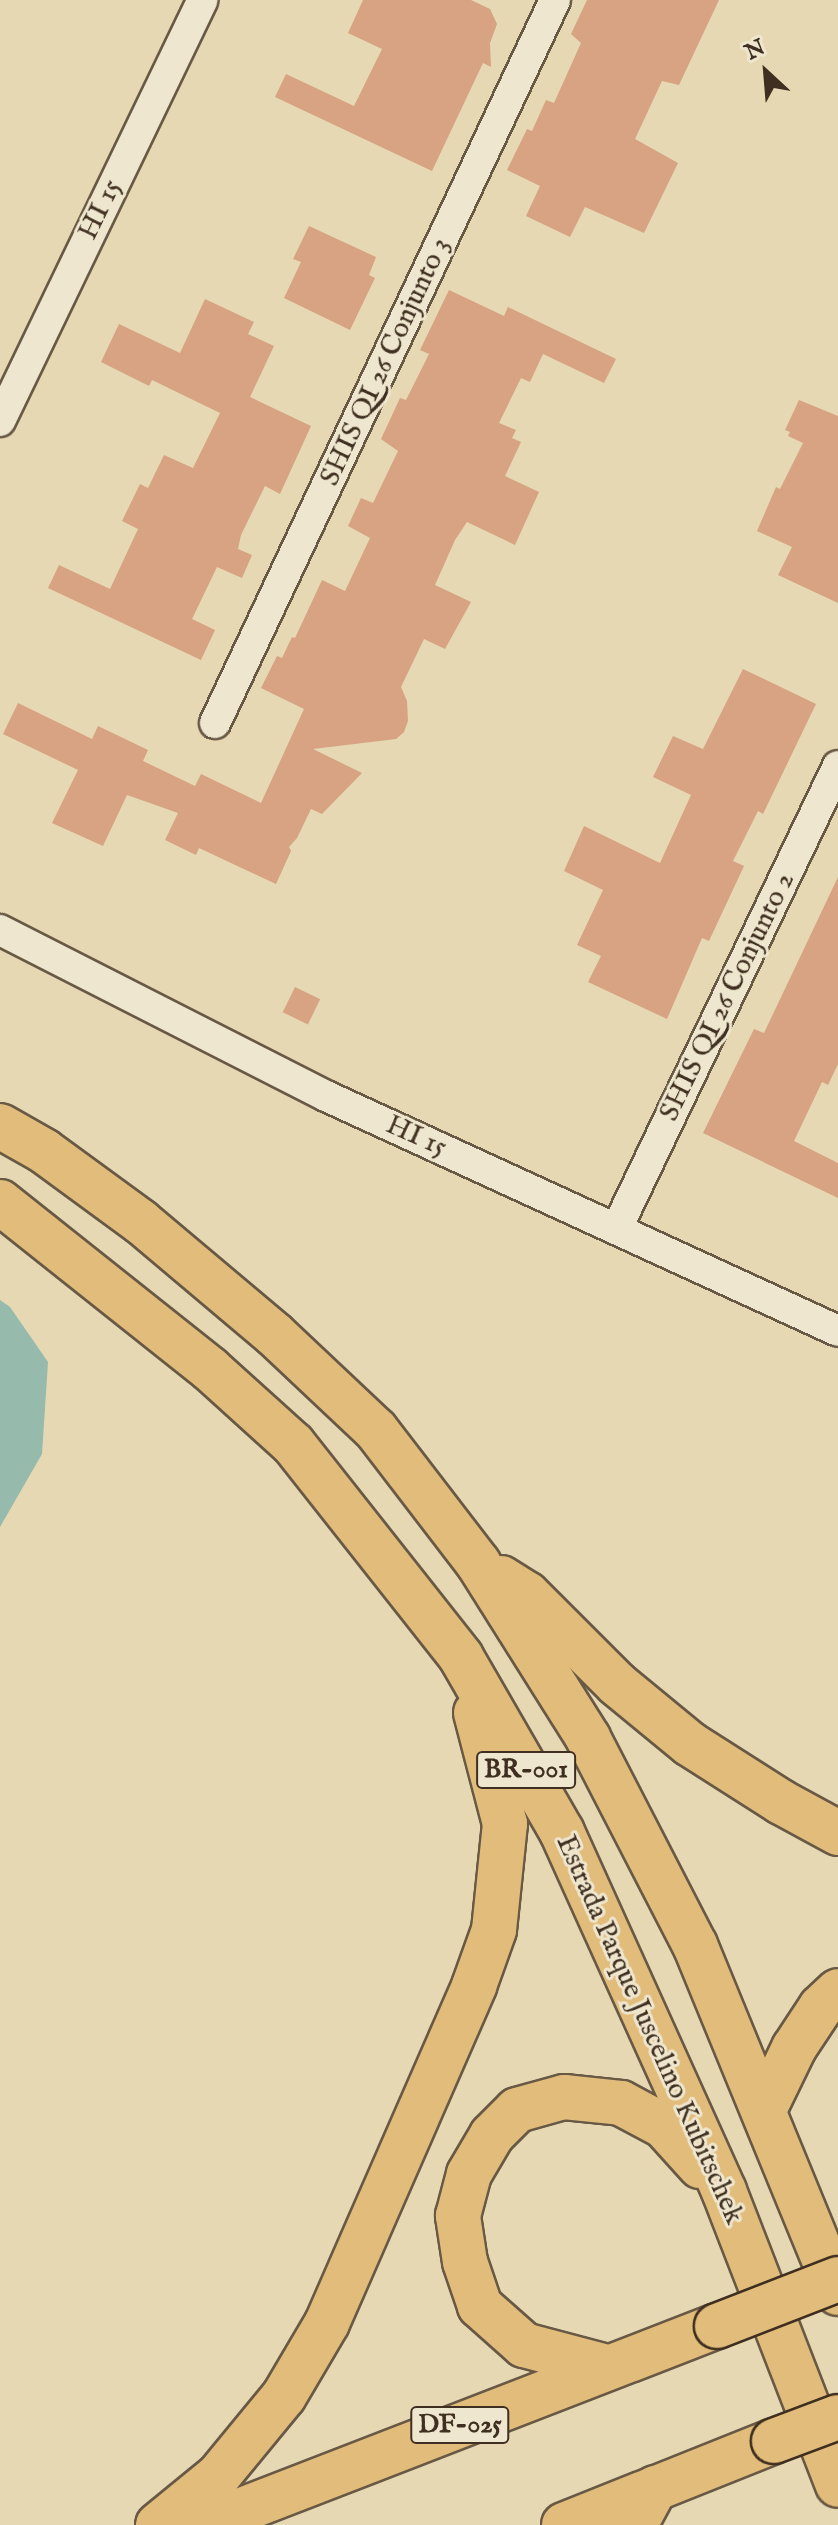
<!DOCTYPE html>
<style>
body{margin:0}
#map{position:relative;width:838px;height:2525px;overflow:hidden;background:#e5d8b3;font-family:"IM FELL English",serif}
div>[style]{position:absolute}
.water>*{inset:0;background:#96baab}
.building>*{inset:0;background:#d7a382;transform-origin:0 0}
.roads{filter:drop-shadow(2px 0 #685945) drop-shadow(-2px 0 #685945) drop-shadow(0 2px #685945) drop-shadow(0 -2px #685945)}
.street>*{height:30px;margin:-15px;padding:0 15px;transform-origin:15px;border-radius:15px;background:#eee6ce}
.primary>*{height:44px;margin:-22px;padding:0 22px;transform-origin:22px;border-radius:22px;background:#e2bc7a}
.highway>*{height:44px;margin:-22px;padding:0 22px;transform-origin:22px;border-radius:22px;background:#e2bc7a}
.bridges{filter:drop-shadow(2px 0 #3f2f20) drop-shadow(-2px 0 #3f2f20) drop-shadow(0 2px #3f2f20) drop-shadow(0 -2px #3f2f20)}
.primary-bridge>*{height:44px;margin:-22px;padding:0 22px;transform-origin:22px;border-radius:22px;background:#e2bc7a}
span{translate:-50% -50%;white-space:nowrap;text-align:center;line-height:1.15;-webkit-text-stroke:6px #eee6ce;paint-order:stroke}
.shield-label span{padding:2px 6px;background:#eee6ce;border:2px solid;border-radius:6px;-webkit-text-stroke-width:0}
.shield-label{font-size:26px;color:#3f2f20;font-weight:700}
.street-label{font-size:28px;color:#3f2f20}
.north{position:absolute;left:726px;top:32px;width:80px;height:80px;-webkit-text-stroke:6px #eee6ce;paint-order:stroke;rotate:334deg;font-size:22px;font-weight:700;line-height:32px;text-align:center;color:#3f2f20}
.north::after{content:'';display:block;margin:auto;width:28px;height:36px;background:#3f2f20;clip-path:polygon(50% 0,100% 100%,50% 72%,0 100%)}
</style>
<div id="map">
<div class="water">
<i style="clip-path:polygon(0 1300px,10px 1307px,48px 1362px,42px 1454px,0 1527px)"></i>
</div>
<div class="building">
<i style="clip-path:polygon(363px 0,471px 0,490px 9px,497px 24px,490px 43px,491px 67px,483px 63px,432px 171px,275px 97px,286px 74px,354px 106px,382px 49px,348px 33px)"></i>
<i style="clip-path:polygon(587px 0,719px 0,679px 85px,662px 81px,635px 139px,678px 163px,644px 233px,585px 207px,570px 237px,526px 216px,540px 186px,507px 170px,527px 129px,532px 131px,546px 100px,554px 103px,581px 43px,571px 34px)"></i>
<i style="clip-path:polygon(309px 226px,376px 257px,369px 275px,375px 278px,350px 330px,284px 298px,301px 262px,293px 259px)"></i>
<i style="clip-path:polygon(449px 290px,504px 316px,508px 307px,616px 359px,604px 383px,543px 354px,530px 382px,521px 378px,499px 423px,516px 430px,512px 438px,521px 442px,505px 476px,539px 492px,515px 545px,467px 522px,455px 540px,435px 585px,471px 602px,445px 649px,424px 639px,401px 687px,407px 701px,408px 721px,404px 732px,396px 739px,313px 749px,362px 773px,322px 814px,311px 809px,297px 838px,289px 847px,291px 851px,276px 884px,199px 848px,196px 855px,165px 840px,178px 813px,127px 795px,103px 846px,52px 823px,78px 770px,3px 734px,18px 703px,92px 739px,98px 726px,148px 750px,143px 761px,195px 786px,201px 774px,261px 803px,304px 709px,261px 688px,277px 656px,282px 658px,292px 637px,295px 638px,322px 580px,345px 591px,370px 538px,348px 526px,361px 498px,373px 503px,398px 451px,381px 439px,400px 398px,406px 400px,429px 354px,420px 350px)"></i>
<i style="clip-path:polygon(205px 299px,254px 322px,248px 334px,274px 346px,250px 397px,311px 426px,280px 494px,265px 486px,241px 535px,238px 549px,252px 555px,242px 578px,217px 567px,192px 619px,215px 630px,201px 660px,48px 588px,59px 565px,110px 589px,138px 529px,122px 521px,140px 484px,148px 488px,164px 455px,193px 468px,220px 413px,152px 380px,149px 386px,101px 362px,119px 324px,180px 353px)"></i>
<i style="clip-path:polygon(799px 400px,838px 416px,838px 603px,778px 575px,792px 547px,757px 531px,776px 487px,780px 489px,803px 443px,788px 436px,790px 432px,785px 430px)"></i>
<i style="clip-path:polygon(743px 669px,816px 704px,763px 814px,758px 811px,733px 861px,744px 866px,709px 941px,702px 938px,667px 1019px,588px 982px,601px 956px,577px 945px,603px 890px,564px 871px,584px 826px,660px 863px,691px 795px,653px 777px,673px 736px,703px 749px)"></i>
<i style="clip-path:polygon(838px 877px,838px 1064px,828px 1085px,822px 1082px,794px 1141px,838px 1163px,838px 1198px,703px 1133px,754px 1029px,764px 1033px)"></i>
<i style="left:295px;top:987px;width:28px;height:28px;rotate:26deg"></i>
</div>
<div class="roads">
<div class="street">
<i style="left:0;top:421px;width:467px;rotate:-64.3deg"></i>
<i style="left:215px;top:723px;width:799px;rotate:-64.81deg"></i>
<i style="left:0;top:930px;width:366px;rotate:27deg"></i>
<i style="left:326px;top:1096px;width:563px;rotate:24.65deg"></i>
<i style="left:617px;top:1228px;width:512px;rotate:-64.44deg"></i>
</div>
<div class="primary">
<i style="left:203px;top:2525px;width:551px;rotate:-21.16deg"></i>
<i style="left:564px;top:2525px;width:226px;rotate:-21.8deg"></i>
</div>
<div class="highway">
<i style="left:0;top:1126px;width:51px;rotate:29.6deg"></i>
<i style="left:44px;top:1151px;width:120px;rotate:36.2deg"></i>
<i style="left:141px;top:1222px;width:174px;rotate:40.1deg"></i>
<i style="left:274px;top:1334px;width:140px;rotate:43.3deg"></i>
<i style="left:376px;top:1430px;width:168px;rotate:52.5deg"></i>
<i style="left:478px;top:1563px;width:207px;rotate:57.8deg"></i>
<i style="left:588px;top:1738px;width:233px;rotate:62.7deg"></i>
<i style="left:695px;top:1945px;width:376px;rotate:67.7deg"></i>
<i style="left:0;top:1202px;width:268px;rotate:38.5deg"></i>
<i style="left:210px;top:1369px;width:112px;rotate:42.1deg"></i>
<i style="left:293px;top:1444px;width:271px;rotate:51.7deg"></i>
<i style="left:461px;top:1657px;width:202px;rotate:60deg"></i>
<i style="left:562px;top:1832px;width:394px;rotate:65.7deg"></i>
<i style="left:724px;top:2191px;width:315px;rotate:68.8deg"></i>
<i style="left:501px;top:1578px;width:31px;rotate:32deg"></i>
<i style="left:527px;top:1594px;width:127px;rotate:45deg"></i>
<i style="left:617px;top:1684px;width:94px;rotate:39.4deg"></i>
<i style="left:690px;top:1744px;width:108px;rotate:32.5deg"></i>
<i style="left:781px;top:1802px;width:65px;rotate:28.5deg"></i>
<i style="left:765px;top:2108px;width:67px;rotate:-64.2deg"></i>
<i style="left:794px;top:2048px;width:49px;rotate:-56.6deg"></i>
<i style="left:821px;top:2007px;width:23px;rotate:-43deg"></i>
<i style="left:607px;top:2367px;width:86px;rotate:-165.2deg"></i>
<i style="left:524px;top:2345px;width:59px;rotate:-138.4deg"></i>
<i style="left:480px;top:2306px;width:46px;rotate:-108.8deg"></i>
<i style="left:465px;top:2262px;width:47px;rotate:-98.7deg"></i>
<i style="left:458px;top:2216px;width:43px;rotate:-75.3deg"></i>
<i style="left:469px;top:2174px;width:45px;rotate:-59.5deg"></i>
<i style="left:492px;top:2135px;width:35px;rotate:-45deg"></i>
<i style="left:517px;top:2110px;width:49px;rotate:-15.5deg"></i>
<i style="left:564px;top:2097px;width:57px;rotate:6deg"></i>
<i style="left:621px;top:2103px;width:49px;rotate:28.1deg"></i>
<i style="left:664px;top:2126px;width:54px;rotate:48deg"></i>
<i style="left:158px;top:2525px;width:79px;rotate:-39.3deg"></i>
<i style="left:219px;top:2475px;width:102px;rotate:-50.6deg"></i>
<i style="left:284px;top:2396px;width:85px;rotate:-59.5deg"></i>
<i style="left:327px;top:2323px;width:368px;rotate:-66.4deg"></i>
<i style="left:474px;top:1986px;width:59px;rotate:-70.3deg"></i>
<i style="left:494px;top:1930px;width:107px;rotate:-84.1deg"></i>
<i style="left:505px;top:1824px;width:115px;rotate:-104.6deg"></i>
<i style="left:635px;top:2525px;width:42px;rotate:-61.6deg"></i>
</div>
</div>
<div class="bridges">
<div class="primary-bridge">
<i style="left:717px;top:2326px;width:130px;rotate:-21.2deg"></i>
<i style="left:774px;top:2441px;width:68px;rotate:-20.6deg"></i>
</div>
</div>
<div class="shield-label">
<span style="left:526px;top:1770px">BR-001</span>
<span style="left:460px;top:2425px">DF-025</span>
</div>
<div class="street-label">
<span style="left:101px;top:210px;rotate:-64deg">HI 15</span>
<span style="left:386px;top:362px;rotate:-65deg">SHIS QI 26 Conjunto 3</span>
<span style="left:728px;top:997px;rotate:-64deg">SHIS QI 26 Conjunto 2</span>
<span style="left:416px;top:1137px;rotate:24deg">HI 15</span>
<span style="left:649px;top:2030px;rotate:66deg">Estrada Parque Juscelino Kubitschek</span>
</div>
<div class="north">N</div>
</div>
